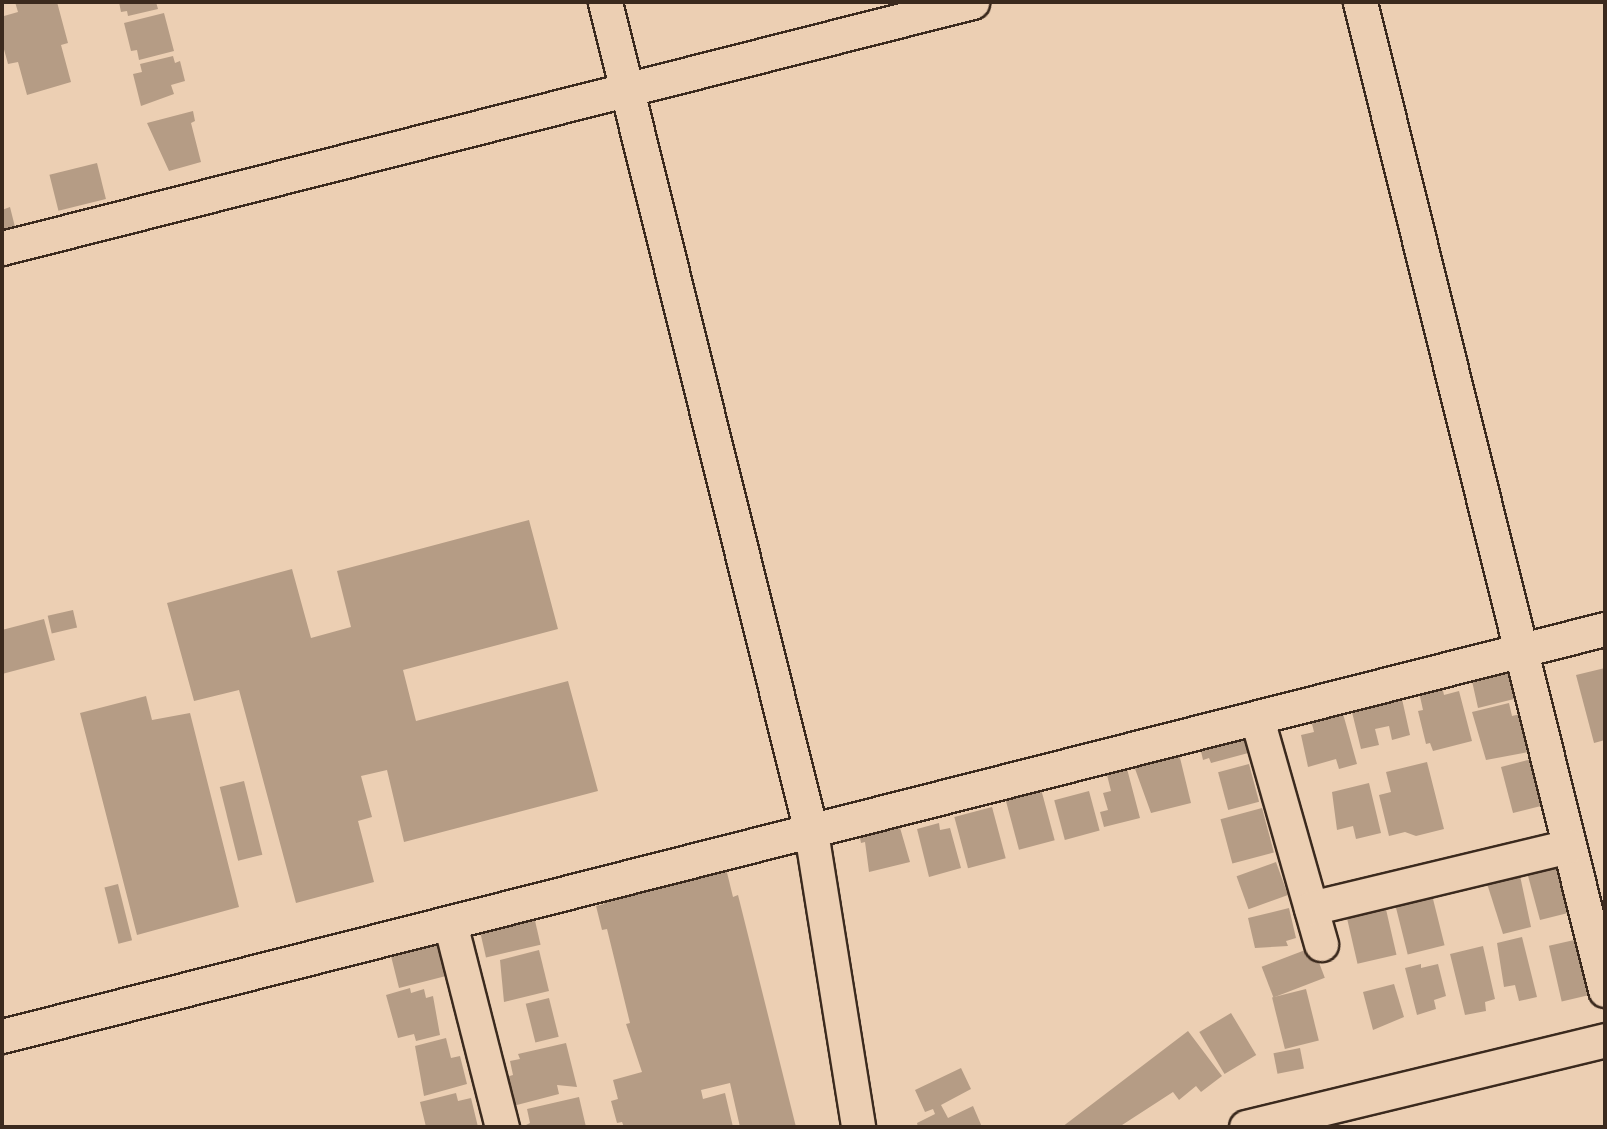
<!DOCTYPE html>
<style>
body{margin:0}
#map{position:relative;width:1607px;height:1129px;overflow:hidden;background:#eccfb3;font-family:Mynerve,sans-serif}
div>[style]{position:absolute}
.building>*{inset:0;background:#b59c85;transform-origin:0 0}
.roads{filter:drop-shadow(2px 0 #3b2a1e) drop-shadow(-2px 0 #3b2a1e) drop-shadow(0 2px #3b2a1e) drop-shadow(0 -2px #3b2a1e)}
.minor>*{height:33px;margin:-16.5px;padding:0 16.5px;transform-origin:16.5px;border-radius:16.5px;background:#eccfb3}
span{translate:-50% -50%;white-space:nowrap;text-align:center;line-height:1.15;-webkit-text-stroke:5px #eccfb3;paint-order:stroke}
.frame{position:absolute;inset:0;border:4px solid #3b2a1e;pointer-events:none}
</style>
<div id="map">
<div class="building">
<i style="clip-path:polygon(15px 2px,57px 2px,68px 43px,61px 45px,71px 82px,27px 95px,18px 62px,8px 64px,2px 42px,4px 16px,18px 12px)"></i>
<i style="clip-path:polygon(119px 2px,156px 2px,158px 9px,128px 16px,127px 11px,121px 12px)"></i>
<i style="clip-path:polygon(164px 13px,174px 51px,139px 60px,137px 50px,131px 51px,124px 23px)"></i>
<i style="clip-path:polygon(173px 56px,175px 63px,180px 61px,185px 81px,171px 85px,174px 94px,141px 106px,133px 74px,142px 72px,140px 64px)"></i>
<i style="clip-path:polygon(193px 111px,195px 121px,191px 123px,201px 162px,169px 171px,147px 123px)"></i>
<i style="left:97px;top:163px;width:37px;height:49px;rotate:76deg"></i>
<i style="clip-path:polygon(10px 207px,15px 227px,2px 231px,2px 210px)"></i>
<i style="clip-path:polygon(529px 520px,558px 629px,403px 670px,416px 721px,568px 681px,598px 791px,404px 842px,387px 770px,361px 776px,372px 817px,358px 821px,374px 882px,296px 903px,239px 690px,194px 701px,167px 603px,292px 569px,311px 638px,351px 627px,337px 571px)"></i>
<i style="left:73px;top:610px;width:18px;height:26px;rotate:77deg"></i>
<i style="clip-path:polygon(44px 619px,55px 660px,2px 674px,2px 630px)"></i>
<i style="clip-path:polygon(1503px 655px,1524px 690px,1512px 692px,1514px 699px,1478px 708px,1468px 663px)"></i>
<i style="clip-path:polygon(1605px 668px,1605px 740px,1594px 743px,1576px 675px)"></i>
<i style="clip-path:polygon(1442px 686px,1444px 695px,1459px 691px,1472px 741px,1433px 751px,1430px 743px,1426px 744px,1418px 711px,1423px 710px,1419px 692px)"></i>
<i style="clip-path:polygon(1337px 692px,1357px 764px,1339px 769px,1336px 759px,1308px 767px,1301px 735px,1314px 732px,1306px 700px)"></i>
<i style="clip-path:polygon(146px 696px,152px 720px,190px 713px,239px 907px,137px 935px,80px 713px)"></i>
<i style="clip-path:polygon(1402px 699px,1410px 735px,1392px 740px,1389px 726px,1375px 729px,1379px 745px,1361px 749px,1351px 708px)"></i>
<i style="clip-path:polygon(1509px 703px,1512px 716px,1529px 712px,1539px 750px,1486px 760px,1472px 712px)"></i>
<i style="clip-path:polygon(1173px 729px,1191px 803px,1151px 813px,1134px 766px,1141px 764px,1138px 752px)"></i>
<i style="clip-path:polygon(1197px 734px,1256px 738px,1252px 752px,1211px 763px,1209px 758px,1203px 760px)"></i>
<i style="clip-path:polygon(1539px 757px,1545px 805px,1513px 813px,1501px 767px)"></i>
<i style="clip-path:polygon(1427px 762px,1444px 829px,1416px 836px,1405px 832px,1389px 836px,1379px 795px,1391px 792px,1386px 772px)"></i>
<i style="left:1249px;top:764px;width:39px;height:32px;rotate:75deg"></i>
<i style="clip-path:polygon(1126px 765px,1140px 818px,1104px 827px,1100px 812px,1108px 810px,1103px 793px,1111px 791px,1106px 771px)"></i>
<i style="left:244px;top:781px;width:76px;height:25px;rotate:76deg"></i>
<i style="clip-path:polygon(1369px 783px,1381px 833px,1356px 839px,1353px 826px,1337px 830px,1332px 792px)"></i>
<i style="left:1041px;top:789px;width:53px;height:37px;rotate:75deg"></i>
<i style="left:1089px;top:791px;width:41px;height:36px;rotate:75deg"></i>
<i style="left:992px;top:807px;width:53px;height:39px;rotate:75deg"></i>
<i style="left:1262px;top:808px;width:46px;height:43px;rotate:75deg"></i>
<i style="clip-path:polygon(896px 814px,910px 862px,869px 872px,865px 842px,861px 843px,857px 823px)"></i>
<i style="clip-path:polygon(939px 823px,940px 830px,950px 828px,961px 868px,929px 877px,917px 829px)"></i>
<i style="clip-path:polygon(720px 844px,733px 897px,738px 895px,796px 1127px,740px 1127px,730px 1083px,701px 1090px,703px 1099px,725px 1093px,733px 1127px,624px 1127px,622px 1122px,617px 1123px,611px 1101px,618px 1099px,613px 1080px,642px 1072px,626px 1024px,630px 1023px,607px 929px,602px 930px,596px 906px,604px 904px,597px 875px)"></i>
<i style="clip-path:polygon(1565px 856px,1576px 911px,1540px 920px,1524px 861px)"></i>
<i style="clip-path:polygon(1516px 857px,1531px 927px,1503px 934px,1484px 874px)"></i>
<i style="left:1276px;top:862px;width:35px;height:42px;rotate:70deg"></i>
<i style="left:118px;top:884px;width:58px;height:14px;rotate:76deg"></i>
<i style="left:1431px;top:891px;width:56px;height:38px;rotate:76deg"></i>
<i style="left:530px;top:899px;width:47px;height:56px;rotate:77deg"></i>
<i style="left:1385px;top:905px;width:51px;height:40px;rotate:77deg"></i>
<i style="clip-path:polygon(1289px 908px,1296px 938px,1286px 941px,1288px 946px,1255px 948px,1248px 918px)"></i>
<i style="clip-path:polygon(435px 935px,446px 976px,399px 988px,386px 936px)"></i>
<i style="clip-path:polygon(1522px 937px,1537px 997px,1519px 1001px,1515px 985px,1504px 987px,1497px 943px)"></i>
<i style="left:1583px;top:938px;width:57px;height:35px;rotate:77deg"></i>
<i style="clip-path:polygon(1483px 946px,1495px 999px,1485px 1002px,1486px 1011px,1465px 1015px,1450px 954px)"></i>
<i style="left:1313px;top:947px;width:33px;height:55px;rotate:69deg"></i>
<i style="clip-path:polygon(539px 950px,549px 991px,504px 1002px,500px 960px)"></i>
<i style="clip-path:polygon(1421px 964px,1421px 968px,1438px 964px,1446px 996px,1434px 1000px,1436px 1009px,1417px 1015px,1405px 968px)"></i>
<i style="clip-path:polygon(1394px 984px,1404px 1017px,1373px 1030px,1363px 992px)"></i>
<i style="clip-path:polygon(410px 988px,411px 993px,424px 989px,426px 998px,433px 996px,440px 1035px,416px 1041px,414px 1034px,398px 1038px,386px 995px)"></i>
<i style="left:1306px;top:989px;width:53px;height:35px;rotate:76deg"></i>
<i style="left:549px;top:998px;width:40px;height:24px;rotate:76deg"></i>
<i style="left:1231px;top:1013px;width:49px;height:37px;rotate:59deg"></i>
<i style="clip-path:polygon(1188px 1031px,1222px 1076px,1201px 1092px,1196px 1086px,1179px 1100px,1173px 1092px,1119px 1127px,1062px 1127px)"></i>
<i style="clip-path:polygon(446px 1038px,451px 1058px,460px 1056px,467px 1084px,424px 1096px,415px 1046px)"></i>
<i style="clip-path:polygon(566px 1043px,577px 1087px,557px 1085px,559px 1094px,513px 1106px,506px 1077px,513px 1075px,510px 1061px,520px 1059px,518px 1054px)"></i>
<i style="left:1300px;top:1048px;width:21px;height:27px;rotate:79deg"></i>
<i style="clip-path:polygon(961px 1068px,971px 1089px,941px 1105px,948px 1118px,973px 1106px,982px 1127px,918px 1127px,917px 1123px,935px 1114px,933px 1109px,925px 1112px,915px 1090px)"></i>
<i style="clip-path:polygon(456px 1093px,458px 1101px,471px 1098px,478px 1127px,426px 1127px,420px 1102px)"></i>
<i style="clip-path:polygon(579px 1097px,586px 1127px,522px 1127px,530px 1123px,527px 1109px)"></i>
</div>
<div class="roads">
<div class="minor">
<i style="left:605px;top:2px;width:855px;rotate:76.06deg"></i>
<i style="left:811px;top:832px;width:299px;rotate:80.9deg"></i>
<i style="left:1360px;top:2px;width:1018px;rotate:76.07deg"></i>
<i style="left:2px;top:248px;width:1001px;rotate:-14.23deg"></i>
<i style="left:1257px;top:719px;width:234px;rotate:74.1deg"></i>
<i style="left:1311px;top:908px;width:265px;rotate:-13.5deg"></i>
<i style="left:450px;top:923px;width:211px;rotate:75.7deg"></i>
<i style="left:2px;top:1036px;width:1654px;rotate:-14.25deg"></i>
<i style="left:1246px;top:1127px;width:369px;rotate:-13.6deg"></i>
</div>
</div>
<div class="frame"></div>
</div>
